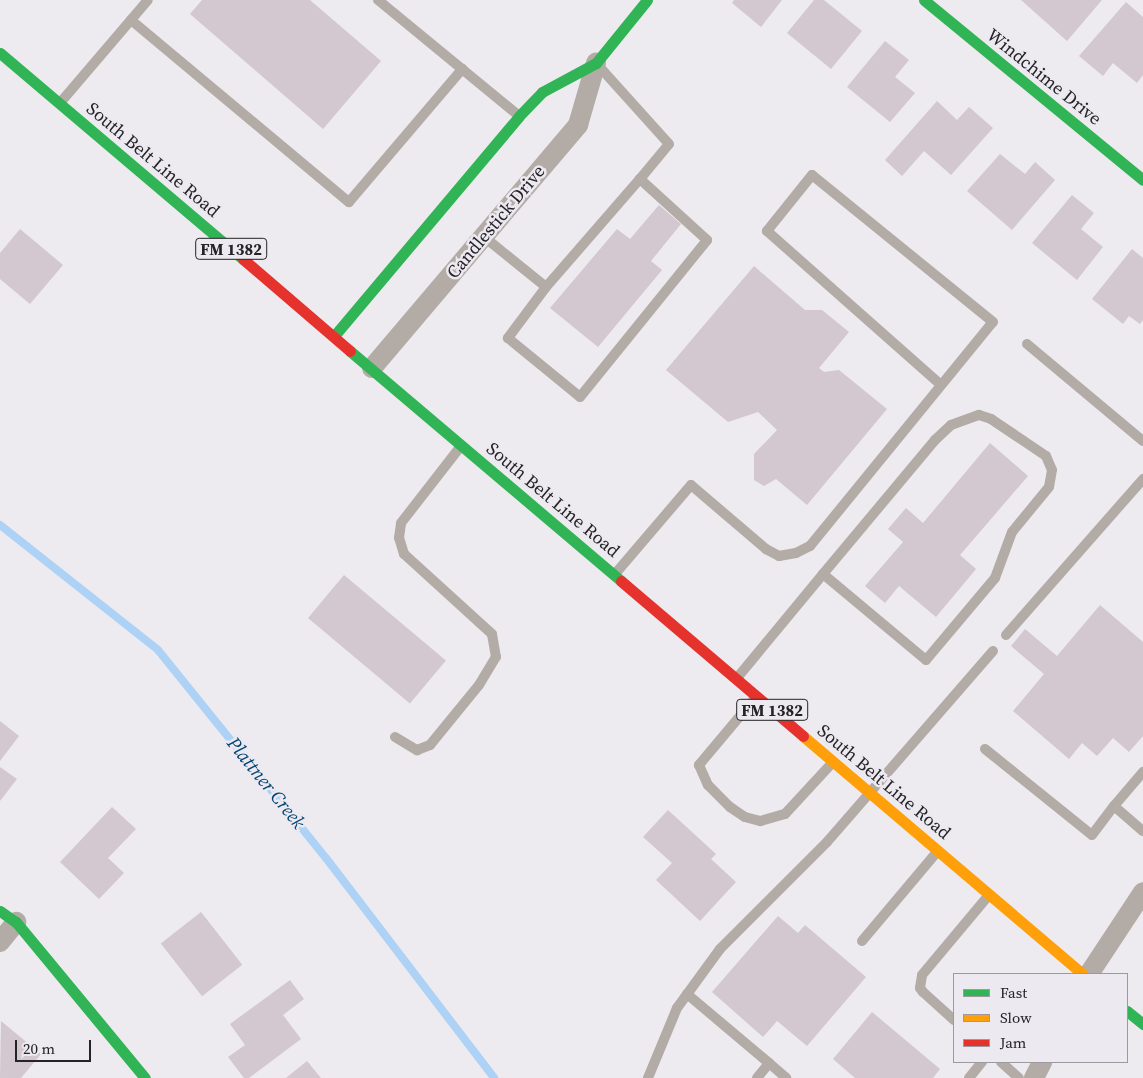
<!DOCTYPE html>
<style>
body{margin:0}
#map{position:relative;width:1143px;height:1078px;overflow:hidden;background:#edebef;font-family:"Source Serif 4",serif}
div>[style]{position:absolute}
.stream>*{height:8px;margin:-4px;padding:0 4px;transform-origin:4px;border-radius:4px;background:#add2f5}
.building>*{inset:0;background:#d3c7d0;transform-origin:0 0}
.lane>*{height:10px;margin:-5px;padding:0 5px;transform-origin:5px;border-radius:5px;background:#b3aca6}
.street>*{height:20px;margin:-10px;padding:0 10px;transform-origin:10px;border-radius:10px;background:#b3aca6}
.fast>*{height:11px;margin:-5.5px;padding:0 5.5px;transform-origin:5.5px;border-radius:5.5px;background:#30b455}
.slow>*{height:11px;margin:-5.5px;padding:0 5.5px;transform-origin:5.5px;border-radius:5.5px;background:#ff9f0a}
.jam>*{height:11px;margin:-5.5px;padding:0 5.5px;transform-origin:5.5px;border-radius:5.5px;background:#e5322d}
span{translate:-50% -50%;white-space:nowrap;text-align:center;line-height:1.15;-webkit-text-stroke:5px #ece9f1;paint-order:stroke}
.shield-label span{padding:1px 4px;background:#ece9f1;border:1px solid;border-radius:4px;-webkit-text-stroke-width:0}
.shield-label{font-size:16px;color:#242326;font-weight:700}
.street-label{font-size:18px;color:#242326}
.water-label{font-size:19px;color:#034671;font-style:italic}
.legend{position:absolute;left:953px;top:973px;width:175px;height:90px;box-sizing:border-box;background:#ece9f1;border:1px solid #9c9aa0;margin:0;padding:6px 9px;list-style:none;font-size:15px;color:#242326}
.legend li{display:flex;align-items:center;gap:10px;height:25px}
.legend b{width:25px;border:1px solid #9c9aa0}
.scale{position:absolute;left:15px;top:1040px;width:76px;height:22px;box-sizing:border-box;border:2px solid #242326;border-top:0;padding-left:6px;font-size:15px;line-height:18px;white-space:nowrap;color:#242326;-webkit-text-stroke:4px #ece9f1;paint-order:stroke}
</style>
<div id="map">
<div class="stream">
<i style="left:0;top:525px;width:201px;rotate:38.3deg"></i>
<i style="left:158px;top:650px;width:267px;rotate:51.1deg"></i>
<i style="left:326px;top:858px;width:277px;rotate:52.6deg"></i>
</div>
<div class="building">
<i style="clip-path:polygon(202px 0,310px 0,381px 61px,323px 129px,190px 14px)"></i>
<i style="clip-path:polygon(734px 0,782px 0,761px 27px,732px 3px)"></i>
<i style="clip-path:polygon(814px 0,824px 0,862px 31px,831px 69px,787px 33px)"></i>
<i style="clip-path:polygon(1021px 0,1102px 0,1067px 41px)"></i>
<i style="clip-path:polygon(1126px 2px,1143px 17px,1143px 75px,1137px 83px,1113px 63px,1103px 76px,1079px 56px)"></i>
<i style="clip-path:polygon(885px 41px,909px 60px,895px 77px,915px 93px,890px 122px,847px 87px)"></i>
<i style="clip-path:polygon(937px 101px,957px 120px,969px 107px,993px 128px,951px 175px,924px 151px,902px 176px,885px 160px)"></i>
<i style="clip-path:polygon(1000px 154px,1025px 174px,1035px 162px,1055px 180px,1012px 230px,967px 191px)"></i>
<i style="clip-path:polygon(1072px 195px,1094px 213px,1081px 229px,1103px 247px,1077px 280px,1032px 243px)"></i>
<i style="clip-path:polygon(659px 205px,681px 224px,651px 261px,662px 270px,598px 347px,550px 308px,617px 229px,630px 239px)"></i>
<i style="clip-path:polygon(20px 229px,63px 265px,30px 304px,0 279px,0 253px)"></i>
<i style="clip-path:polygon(1132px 249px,1143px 258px,1143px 320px,1140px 324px,1129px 316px,1123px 324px,1092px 299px)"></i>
<i style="clip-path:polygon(754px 266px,805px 310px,822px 310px,849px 332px,819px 368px,824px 372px,839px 370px,887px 409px,807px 505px,776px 479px,764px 486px,754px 480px,754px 454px,777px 430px,758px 412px,728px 422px,666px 370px)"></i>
<i style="clip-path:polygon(990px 443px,1028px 476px,960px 555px,976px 569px,936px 617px,899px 586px,885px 603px,865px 586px,903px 542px,888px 529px,906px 508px,923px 523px)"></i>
<i style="left:344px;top:575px;width:133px;height:56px;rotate:40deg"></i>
<i style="clip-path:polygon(1100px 605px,1143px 642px,1143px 736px,1129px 752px,1113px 738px,1097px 756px,1082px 743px,1069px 759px,1013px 711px,1044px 674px,1011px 646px,1025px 629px,1057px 656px)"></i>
<i style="clip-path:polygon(0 721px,19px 736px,0 761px)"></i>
<i style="clip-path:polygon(0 767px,17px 779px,0 801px)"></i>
<i style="clip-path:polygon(112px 807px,136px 829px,108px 858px,124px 873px,99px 899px,60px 862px)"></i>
<i style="clip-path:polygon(668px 810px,716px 854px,711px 859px,736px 882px,700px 921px,656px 880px,672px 863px,643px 837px)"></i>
<i style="left:201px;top:912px;width:67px;height:51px;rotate:52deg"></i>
<i style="clip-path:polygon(778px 916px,798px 933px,805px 925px,866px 977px,807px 1046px,777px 1021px,763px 1037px,712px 992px)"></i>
<i style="clip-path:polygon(290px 980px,304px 999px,283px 1015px,301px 1039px,249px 1078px,244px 1078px,228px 1057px,245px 1045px,230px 1024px)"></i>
<i style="clip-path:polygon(872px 1012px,940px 1069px,933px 1078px,855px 1078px,833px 1059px)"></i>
<i style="clip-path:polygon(1px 1021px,41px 1054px,21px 1078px,0 1078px)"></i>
<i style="clip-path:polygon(307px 1061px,321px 1078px,286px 1078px)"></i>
</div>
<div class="lane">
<i style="left:378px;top:0;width:181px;rotate:39.4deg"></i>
<i style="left:131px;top:20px;width:284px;rotate:39.9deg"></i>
<i style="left:349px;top:202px;width:175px;rotate:-49.6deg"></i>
<i style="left:60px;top:103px;width:135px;rotate:-49.5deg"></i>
<i style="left:483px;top:236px;width:81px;rotate:39deg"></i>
<i style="left:546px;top:287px;width:64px;rotate:126.7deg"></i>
<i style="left:508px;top:338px;width:93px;rotate:39.3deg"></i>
<i style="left:580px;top:397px;width:202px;rotate:-51deg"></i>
<i style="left:707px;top:240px;width:91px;rotate:-137.7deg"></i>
<i style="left:640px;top:179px;width:45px;rotate:-50.4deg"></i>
<i style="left:669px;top:144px;width:108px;rotate:-132deg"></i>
<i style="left:546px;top:287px;width:143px;rotate:-49deg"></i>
<i style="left:1027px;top:344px;width:151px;rotate:39.9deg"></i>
<i style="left:615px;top:574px;width:117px;rotate:-49.5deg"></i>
<i style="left:691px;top:485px;width:99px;rotate:40.5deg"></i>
<i style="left:766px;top:549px;width:15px;rotate:28deg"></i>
<i style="left:779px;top:556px;width:17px;rotate:-10deg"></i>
<i style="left:796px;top:553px;width:16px;rotate:-27deg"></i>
<i style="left:810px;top:546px;width:289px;rotate:-50.8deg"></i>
<i style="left:993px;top:322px;width:233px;rotate:-140.9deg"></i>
<i style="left:812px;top:175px;width:72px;rotate:128.8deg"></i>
<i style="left:767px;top:231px;width:232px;rotate:41.5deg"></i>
<i style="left:1006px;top:635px;width:208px;rotate:-48.7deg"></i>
<i style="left:737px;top:678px;width:135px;rotate:-50.4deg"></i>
<i style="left:823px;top:574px;width:175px;rotate:-50.1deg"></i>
<i style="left:935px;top:440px;width:22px;rotate:-43deg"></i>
<i style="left:951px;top:425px;width:30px;rotate:-20deg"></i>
<i style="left:979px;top:415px;width:13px;rotate:18deg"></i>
<i style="left:991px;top:419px;width:66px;rotate:33.9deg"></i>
<i style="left:1046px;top:456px;width:15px;rotate:67deg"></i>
<i style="left:1052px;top:470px;width:17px;rotate:100deg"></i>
<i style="left:1049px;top:487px;width:58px;rotate:129.4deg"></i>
<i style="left:1012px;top:532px;width:49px;rotate:110.3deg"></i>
<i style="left:995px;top:578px;width:107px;rotate:130.1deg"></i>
<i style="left:926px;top:660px;width:134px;rotate:-140.1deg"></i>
<i style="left:756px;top:697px;width:89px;rotate:130deg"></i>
<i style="left:699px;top:765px;width:22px;rotate:66deg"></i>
<i style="left:708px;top:785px;width:31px;rotate:45deg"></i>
<i style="left:730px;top:807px;width:18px;rotate:34deg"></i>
<i style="left:745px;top:817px;width:16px;rotate:15deg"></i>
<i style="left:760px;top:821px;width:26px;rotate:-16deg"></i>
<i style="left:785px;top:814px;width:71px;rotate:-47.3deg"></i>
<i style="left:395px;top:737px;width:26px;rotate:31deg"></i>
<i style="left:417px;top:750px;width:14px;rotate:-21deg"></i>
<i style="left:430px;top:745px;width:77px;rotate:-50.8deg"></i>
<i style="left:479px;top:685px;width:33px;rotate:-59deg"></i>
<i style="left:496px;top:657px;width:23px;rotate:-100deg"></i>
<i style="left:492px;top:634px;width:119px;rotate:-137.7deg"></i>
<i style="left:404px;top:554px;width:17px;rotate:-107deg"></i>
<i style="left:399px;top:538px;width:15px;rotate:-82deg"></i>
<i style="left:401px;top:523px;width:98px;rotate:-52.1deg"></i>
<i style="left:985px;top:749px;width:137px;rotate:38.8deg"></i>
<i style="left:1092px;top:835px;width:36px;rotate:-53deg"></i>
<i style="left:1114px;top:806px;width:38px;rotate:41deg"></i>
<i style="left:1114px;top:806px;width:45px;rotate:-49.5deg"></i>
<i style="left:862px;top:941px;width:116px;rotate:-49.9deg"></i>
<i style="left:687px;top:994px;width:107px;rotate:40.1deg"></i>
<i style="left:954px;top:1020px;width:42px;rotate:-137.9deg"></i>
<i style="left:923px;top:992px;width:5px;rotate:-127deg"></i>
<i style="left:920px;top:988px;width:13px;rotate:-81deg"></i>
<i style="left:922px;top:975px;width:104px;rotate:-50.1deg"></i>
<i style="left:1001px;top:1062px;width:24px;rotate:42deg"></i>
<i style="left:648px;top:1078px;width:76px;rotate:-67.5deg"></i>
<i style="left:677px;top:1008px;width:73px;rotate:-53.9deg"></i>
<i style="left:720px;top:949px;width:151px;rotate:-45deg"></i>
<i style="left:827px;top:842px;width:253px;rotate:-49deg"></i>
<i style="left:757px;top:1078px;width:19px;rotate:-51deg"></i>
<i style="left:769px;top:1063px;width:23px;rotate:41deg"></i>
<i style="left:969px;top:1078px;width:21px;rotate:-51deg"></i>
</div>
<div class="street">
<i style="left:372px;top:368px;width:319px;rotate:-49.7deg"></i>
<i style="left:578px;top:125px;width:65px;rotate:-73.8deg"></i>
<i style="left:0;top:942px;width:26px;rotate:-51deg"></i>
<i style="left:1089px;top:974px;width:98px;rotate:-56.6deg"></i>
<i style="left:1034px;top:1078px;width:18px;rotate:-63deg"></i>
</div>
<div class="fast">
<i style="left:924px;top:0;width:283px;rotate:39.4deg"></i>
<i style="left:0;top:53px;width:319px;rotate:40.3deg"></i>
<i style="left:334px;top:336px;width:287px;rotate:-49.9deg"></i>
<i style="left:519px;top:116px;width:33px;rotate:-46deg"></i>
<i style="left:542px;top:92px;width:61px;rotate:-28.2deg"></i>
<i style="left:596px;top:63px;width:81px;rotate:-51deg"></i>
<i style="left:350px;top:351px;width:355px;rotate:40.3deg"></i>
<i style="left:0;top:911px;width:19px;rotate:35deg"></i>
<i style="left:16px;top:922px;width:202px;rotate:50.4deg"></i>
<i style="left:1127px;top:1011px;width:21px;rotate:39deg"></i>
</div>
<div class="slow">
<i style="left:803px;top:736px;width:367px;rotate:40.4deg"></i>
</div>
<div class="jam">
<i style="left:243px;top:259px;width:141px;rotate:40.7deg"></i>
<i style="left:621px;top:581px;width:239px;rotate:40.4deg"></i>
</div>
<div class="shield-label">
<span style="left:231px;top:249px">FM 1382</span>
<span style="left:772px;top:710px">FM 1382</span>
</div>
<div class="street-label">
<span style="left:1044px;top:77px;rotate:39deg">Windchime Drive</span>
<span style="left:153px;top:160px;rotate:40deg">South Belt Line Road</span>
<span style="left:496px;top:222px;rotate:-50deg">Candlestick Drive</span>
<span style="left:553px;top:500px;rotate:40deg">South Belt Line Road</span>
<span style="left:884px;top:782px;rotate:40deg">South Belt Line Road</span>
</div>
<div class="water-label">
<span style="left:266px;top:783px;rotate:51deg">Plattner Creek</span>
</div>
<ul class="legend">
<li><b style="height:6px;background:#30b455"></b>Fast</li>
<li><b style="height:6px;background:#ff9f0a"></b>Slow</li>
<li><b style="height:6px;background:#e5322d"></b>Jam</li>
</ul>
<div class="scale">20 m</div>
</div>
